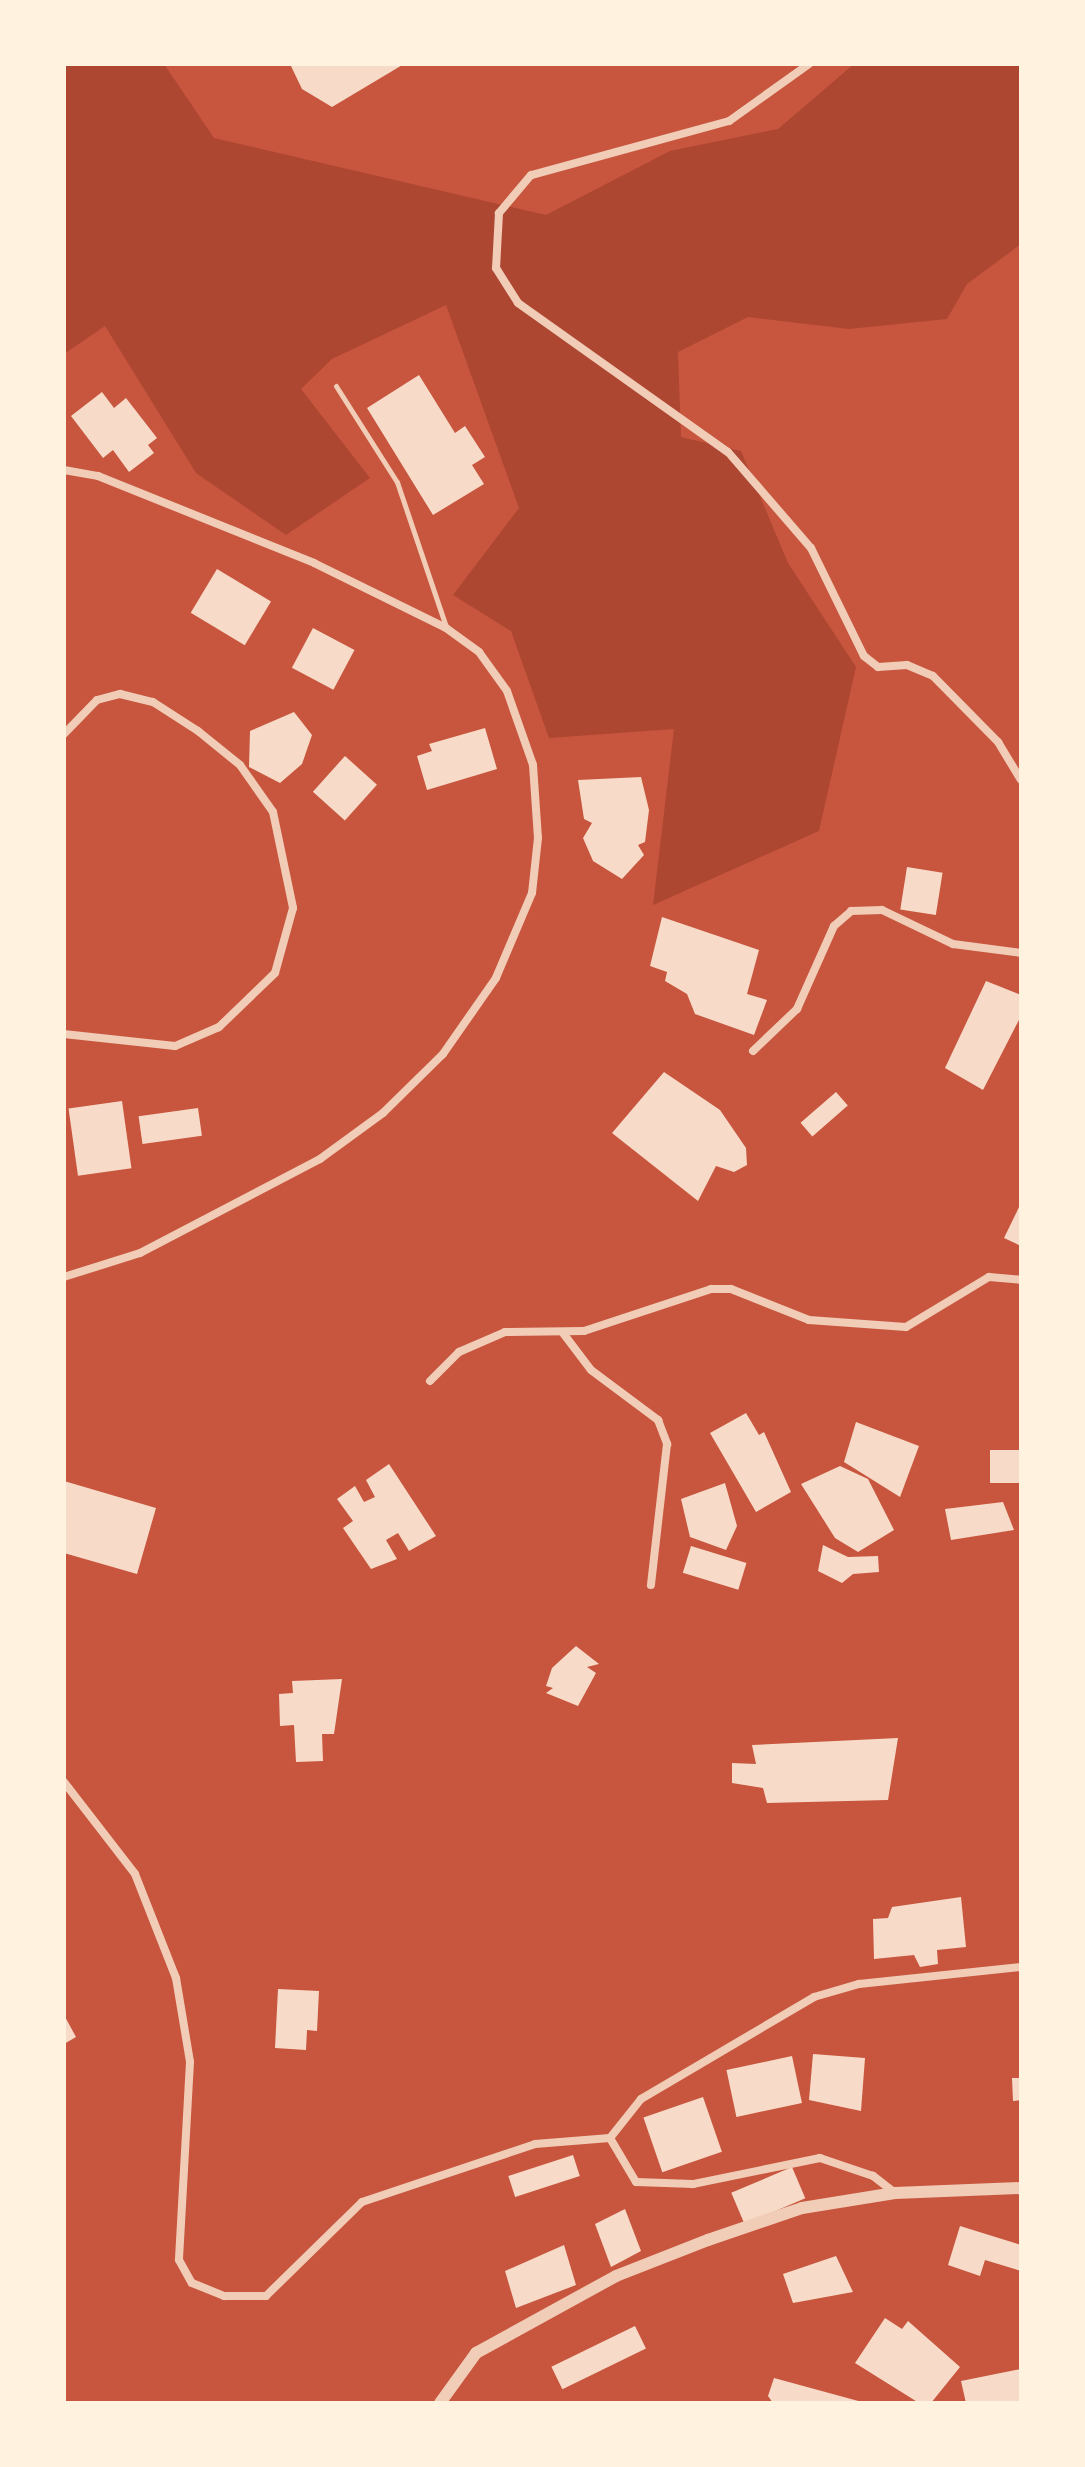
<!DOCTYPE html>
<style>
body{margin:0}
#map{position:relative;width:1085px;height:2467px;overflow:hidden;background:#c8553d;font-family:"Exo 2",sans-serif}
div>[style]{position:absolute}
.green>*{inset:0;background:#ae4732}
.building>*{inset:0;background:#f7dbc8;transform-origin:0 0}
.service>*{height:5px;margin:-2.5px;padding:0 2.5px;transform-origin:2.5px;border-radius:2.5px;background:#f1ccb7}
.minor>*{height:8px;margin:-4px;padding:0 4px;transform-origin:4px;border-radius:4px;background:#f1ccb7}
.tertiary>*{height:12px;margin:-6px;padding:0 6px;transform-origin:6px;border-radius:6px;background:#f1ccb7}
span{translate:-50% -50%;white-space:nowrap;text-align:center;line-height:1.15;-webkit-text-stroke:8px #fff3e0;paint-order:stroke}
.frame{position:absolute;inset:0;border:66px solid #fff3e0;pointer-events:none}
</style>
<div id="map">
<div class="green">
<i style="clip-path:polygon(64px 64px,164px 64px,214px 138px,546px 215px,670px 151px,778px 129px,854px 64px,1021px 64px,1021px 244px,967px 284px,947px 319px,849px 329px,748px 317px,678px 352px,681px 437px,741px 451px,788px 563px,856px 667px,819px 831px,653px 905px,674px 729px,549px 738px,511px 631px,453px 595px,519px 508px,446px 305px,332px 359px,301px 389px,370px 478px,286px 535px,196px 473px,105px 326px,64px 354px)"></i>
</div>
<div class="building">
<i style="clip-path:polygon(290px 64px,404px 64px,332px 107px,302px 89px)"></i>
<i style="clip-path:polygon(419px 375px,455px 433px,465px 426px,485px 457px,472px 465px,484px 484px,433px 515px,367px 408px)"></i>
<i style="clip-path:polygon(102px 392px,114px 408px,126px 398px,157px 438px,148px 445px,154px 453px,129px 472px,113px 450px,103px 458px,71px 416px)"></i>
<i style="left:217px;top:569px;width:63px;height:51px;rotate:31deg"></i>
<i style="left:313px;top:628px;width:47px;height:45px;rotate:28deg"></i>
<i style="clip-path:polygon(294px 712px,312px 735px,302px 764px,280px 783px,249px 767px,250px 731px)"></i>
<i style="clip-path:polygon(485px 728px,497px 769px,427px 790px,417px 756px,432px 751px,429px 744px)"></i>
<i style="left:345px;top:756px;width:43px;height:48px;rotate:42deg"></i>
<i style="clip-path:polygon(641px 777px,649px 810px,645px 842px,638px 845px,644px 855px,622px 879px,593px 861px,583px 838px,592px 823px,584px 819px,578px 780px)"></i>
<i style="left:907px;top:867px;width:36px;height:43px;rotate:9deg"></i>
<i style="clip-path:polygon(662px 917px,759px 950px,747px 994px,767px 1000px,754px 1035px,695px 1014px,687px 994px,665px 981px,667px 972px,650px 966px)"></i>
<i style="clip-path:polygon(986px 981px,1021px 995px,1021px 1016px,983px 1090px,945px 1068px)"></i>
<i style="clip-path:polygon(664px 1072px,720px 1110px,746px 1148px,747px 1165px,734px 1172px,716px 1166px,698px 1201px,612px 1133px)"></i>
<i style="left:836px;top:1092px;width:18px;height:47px;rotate:49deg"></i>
<i style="left:122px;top:1101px;width:68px;height:54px;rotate:82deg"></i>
<i style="left:198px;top:1108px;width:28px;height:60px;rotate:82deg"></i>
<i style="clip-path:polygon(1021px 1203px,1021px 1246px,1004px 1238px)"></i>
<i style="clip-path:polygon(746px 1413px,759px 1435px,764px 1432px,791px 1492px,756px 1512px,710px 1433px)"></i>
<i style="clip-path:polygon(856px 1422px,919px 1446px,900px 1497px,844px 1462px)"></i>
<i style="left:1021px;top:1450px;width:33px;height:31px;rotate:90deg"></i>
<i style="clip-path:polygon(389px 1464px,436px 1536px,409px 1551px,398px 1533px,386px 1540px,397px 1559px,371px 1569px,343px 1528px,353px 1521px,337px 1499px,355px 1486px,364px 1502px,375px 1497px,366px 1480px)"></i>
<i style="clip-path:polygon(840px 1466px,868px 1479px,894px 1530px,858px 1552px,835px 1538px,801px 1484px)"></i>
<i style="clip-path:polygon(64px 1481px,156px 1508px,137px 1574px,64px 1553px)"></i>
<i style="clip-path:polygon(725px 1483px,737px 1526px,726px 1550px,690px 1537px,681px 1499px)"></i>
<i style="clip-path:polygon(1003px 1502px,1014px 1530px,951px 1540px,945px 1509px)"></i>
<i style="clip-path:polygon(823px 1545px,848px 1557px,878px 1556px,879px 1572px,853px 1574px,842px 1583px,818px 1571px)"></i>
<i style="left:691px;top:1546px;width:58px;height:28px;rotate:17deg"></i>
<i style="clip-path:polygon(576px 1646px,599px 1664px,587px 1667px,596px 1673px,578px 1706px,546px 1693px,553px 1688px,546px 1686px,552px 1668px)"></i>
<i style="clip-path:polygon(342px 1679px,334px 1734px,322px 1734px,323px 1761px,296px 1762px,294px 1725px,280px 1726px,279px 1694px,293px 1693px,292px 1681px)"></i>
<i style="clip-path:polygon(898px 1738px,888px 1800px,767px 1803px,763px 1788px,732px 1783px,732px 1763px,756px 1764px,752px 1745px)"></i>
<i style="clip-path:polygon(961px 1897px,966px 1947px,937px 1950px,938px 1964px,920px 1967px,914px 1955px,874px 1959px,873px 1919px,888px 1918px,892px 1907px)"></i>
<i style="clip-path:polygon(278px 1989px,319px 1991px,317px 2031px,307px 2030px,306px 2050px,275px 2048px)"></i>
<i style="clip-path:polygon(64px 2015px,76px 2037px,64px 2044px)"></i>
<i style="clip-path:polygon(813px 2054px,865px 2058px,861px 2111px,809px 2100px)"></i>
<i style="left:792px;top:2056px;width:48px;height:67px;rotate:78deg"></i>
<i style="clip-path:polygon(1012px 2078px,1021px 2078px,1021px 2100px,1013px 2101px)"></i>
<i style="left:703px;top:2097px;width:58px;height:63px;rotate:71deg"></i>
<i style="left:573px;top:2155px;width:22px;height:68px;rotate:72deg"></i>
<i style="left:792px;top:2167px;width:34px;height:66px;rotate:67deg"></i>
<i style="clip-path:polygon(625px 2209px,641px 2251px,611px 2267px,595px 2224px)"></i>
<i style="clip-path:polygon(960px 2226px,1021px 2245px,1021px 2271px,985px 2260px,980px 2276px,948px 2265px)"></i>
<i style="clip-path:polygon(564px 2245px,576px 2285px,516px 2308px,505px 2271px)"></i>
<i style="clip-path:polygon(836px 2256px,853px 2292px,793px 2303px,783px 2274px)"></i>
<i style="clip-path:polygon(885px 2318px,902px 2329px,908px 2321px,960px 2367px,931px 2403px,919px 2403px,855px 2363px)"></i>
<i style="left:635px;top:2326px;width:25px;height:93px;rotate:64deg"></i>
<i style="clip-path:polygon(1021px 2369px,1021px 2403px,966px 2403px,961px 2381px)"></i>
<i style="clip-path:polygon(774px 2378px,862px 2402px,862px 2403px,773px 2403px,768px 2396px)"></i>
</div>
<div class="service">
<i style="left:336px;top:386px;width:114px;rotate:57.6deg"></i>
<i style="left:397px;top:482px;width:153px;rotate:71.3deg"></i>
</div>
<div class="minor">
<i style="left:809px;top:64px;width:98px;rotate:144.5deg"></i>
<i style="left:729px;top:121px;width:205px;rotate:164.7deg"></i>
<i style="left:531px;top:175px;width:50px;rotate:130.1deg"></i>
<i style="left:499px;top:213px;width:55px;rotate:93.1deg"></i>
<i style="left:496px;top:268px;width:41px;rotate:57.8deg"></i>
<i style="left:518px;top:303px;width:257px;rotate:35.4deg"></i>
<i style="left:728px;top:452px;width:127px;rotate:49.2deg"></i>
<i style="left:811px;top:548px;width:120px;rotate:63.9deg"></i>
<i style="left:864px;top:656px;width:18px;rotate:38deg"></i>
<i style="left:878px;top:667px;width:29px;rotate:-4deg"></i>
<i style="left:907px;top:665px;width:28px;rotate:23deg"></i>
<i style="left:933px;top:676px;width:93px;rotate:45.4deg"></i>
<i style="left:998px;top:742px;width:44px;rotate:58.8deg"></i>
<i style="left:64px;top:470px;width:35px;rotate:10deg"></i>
<i style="left:98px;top:476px;width:233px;rotate:21.9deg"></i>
<i style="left:314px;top:563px;width:147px;rotate:26.2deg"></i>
<i style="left:446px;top:628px;width:41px;rotate:36deg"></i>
<i style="left:479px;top:652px;width:48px;rotate:54.3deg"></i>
<i style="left:507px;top:691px;width:78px;rotate:70.6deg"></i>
<i style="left:533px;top:765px;width:73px;rotate:86.1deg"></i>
<i style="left:538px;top:838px;width:55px;rotate:96.2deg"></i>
<i style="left:532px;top:893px;width:92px;rotate:113deg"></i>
<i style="left:496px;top:978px;width:93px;rotate:124.9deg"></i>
<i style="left:443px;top:1054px;width:84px;rotate:135.5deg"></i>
<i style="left:383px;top:1113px;width:78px;rotate:143.9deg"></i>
<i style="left:320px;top:1159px;width:203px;rotate:152.4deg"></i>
<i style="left:140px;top:1253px;width:80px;rotate:162.5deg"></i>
<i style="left:64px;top:734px;width:47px;rotate:-45.9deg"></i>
<i style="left:97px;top:700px;width:24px;rotate:-15deg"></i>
<i style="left:120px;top:694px;width:34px;rotate:14deg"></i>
<i style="left:153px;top:702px;width:54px;rotate:32.8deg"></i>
<i style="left:198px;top:731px;width:54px;rotate:39deg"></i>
<i style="left:240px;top:765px;width:57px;rotate:54.9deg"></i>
<i style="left:273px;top:812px;width:98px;rotate:78.2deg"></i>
<i style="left:293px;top:908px;width:67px;rotate:105.5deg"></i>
<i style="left:275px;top:973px;width:78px;rotate:136deg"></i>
<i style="left:219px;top:1027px;width:48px;rotate:156.6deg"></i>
<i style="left:175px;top:1046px;width:112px;rotate:-173.8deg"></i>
<i style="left:753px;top:1051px;width:61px;rotate:-43.7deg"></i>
<i style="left:797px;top:1009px;width:91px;rotate:-66deg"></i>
<i style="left:834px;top:926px;width:23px;rotate:-41deg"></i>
<i style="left:851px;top:911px;width:31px;rotate:-2deg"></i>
<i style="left:882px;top:910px;width:79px;rotate:25.6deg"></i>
<i style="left:953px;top:944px;width:69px;rotate:7.5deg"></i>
<i style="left:563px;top:1333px;width:46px;rotate:52.9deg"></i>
<i style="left:591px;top:1370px;width:84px;rotate:36.7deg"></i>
<i style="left:658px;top:1420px;width:26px;rotate:69deg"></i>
<i style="left:667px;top:1444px;width:142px;rotate:96.5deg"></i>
<i style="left:430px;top:1381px;width:41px;rotate:-45deg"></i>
<i style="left:459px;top:1352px;width:50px;rotate:-23.5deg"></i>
<i style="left:505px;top:1332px;width:79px;rotate:-0.7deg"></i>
<i style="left:584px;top:1331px;width:134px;rotate:-18.3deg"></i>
<i style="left:711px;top:1289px;width:20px"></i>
<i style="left:731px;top:1289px;width:84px;rotate:21.7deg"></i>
<i style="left:809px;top:1320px;width:97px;rotate:4.1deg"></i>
<i style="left:906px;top:1327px;width:97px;rotate:-31.1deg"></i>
<i style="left:989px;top:1277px;width:32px;rotate:5deg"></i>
<i style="left:64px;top:1782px;width:116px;rotate:52.3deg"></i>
<i style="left:135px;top:1874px;width:112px;rotate:68.5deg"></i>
<i style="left:176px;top:1978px;width:85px;rotate:80.5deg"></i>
<i style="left:190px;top:2062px;width:198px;rotate:93.2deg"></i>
<i style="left:179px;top:2260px;width:26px;rotate:61deg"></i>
<i style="left:192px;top:2283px;width:35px;rotate:22deg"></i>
<i style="left:224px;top:2296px;width:42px"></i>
<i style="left:266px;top:2296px;width:134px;rotate:-44.4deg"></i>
<i style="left:362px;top:2202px;width:182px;rotate:-18.5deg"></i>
<i style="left:535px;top:2144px;width:75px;rotate:-4.6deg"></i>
<i style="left:895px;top:2193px;width:28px;rotate:-142deg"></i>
<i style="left:873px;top:2176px;width:56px;rotate:-161.2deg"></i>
<i style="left:820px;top:2158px;width:130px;rotate:168.4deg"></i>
<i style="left:693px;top:2184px;width:57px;rotate:-178deg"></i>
<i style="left:636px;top:2182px;width:51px;rotate:-120.6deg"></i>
<i style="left:610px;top:2138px;width:50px;rotate:-51.5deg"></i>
<i style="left:641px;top:2099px;width:201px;rotate:-30.5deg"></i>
<i style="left:814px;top:1997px;width:47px;rotate:-16.1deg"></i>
<i style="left:859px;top:1984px;width:163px;rotate:-6deg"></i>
</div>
<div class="tertiary">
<i style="left:440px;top:2403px;width:62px;rotate:-54.2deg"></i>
<i style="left:476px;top:2353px;width:160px;rotate:-28.8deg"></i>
<i style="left:616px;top:2276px;width:99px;rotate:-21.4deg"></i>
<i style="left:708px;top:2240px;width:99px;rotate:-18.8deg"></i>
<i style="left:802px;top:2208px;width:94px;rotate:-9.2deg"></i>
<i style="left:895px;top:2193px;width:126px;rotate:-2.3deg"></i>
</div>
<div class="frame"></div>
</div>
